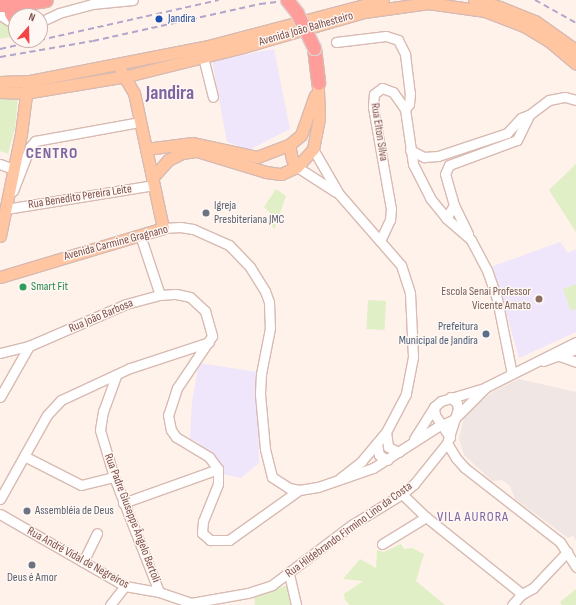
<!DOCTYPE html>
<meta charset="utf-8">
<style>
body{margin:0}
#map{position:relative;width:576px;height:605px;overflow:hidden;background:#fff2ea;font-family:"Sofia Sans Condensed",sans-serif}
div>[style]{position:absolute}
.industrial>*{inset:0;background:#f0e6e3}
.education>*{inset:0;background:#efe6fc}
.green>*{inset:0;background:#e0efc5;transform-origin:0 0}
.roads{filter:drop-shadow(1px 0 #d8bab2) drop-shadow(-1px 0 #d8bab2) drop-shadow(0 1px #d8bab2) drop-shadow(0 -1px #d8bab2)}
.minor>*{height:9px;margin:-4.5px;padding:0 4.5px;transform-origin:4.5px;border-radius:4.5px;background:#fff}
.major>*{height:11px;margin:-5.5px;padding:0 5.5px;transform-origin:5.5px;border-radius:5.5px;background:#ffc6a1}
.highway>*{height:13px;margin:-6.5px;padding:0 6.5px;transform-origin:6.5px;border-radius:6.5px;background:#ff9d9b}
.rail>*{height:2px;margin-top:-1px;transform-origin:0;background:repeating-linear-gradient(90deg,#b1a5cc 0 6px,transparent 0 10px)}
.bridges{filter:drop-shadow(1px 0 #ddd1d0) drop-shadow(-1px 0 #ddd1d0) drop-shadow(0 1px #ddd1d0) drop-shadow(0 -1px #ddd1d0)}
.highway-bridge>*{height:13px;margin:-6.5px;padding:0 6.5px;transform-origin:6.5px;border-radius:6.5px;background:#ff9d9b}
.dots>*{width:11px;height:11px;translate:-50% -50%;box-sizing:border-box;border:2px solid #fff7f3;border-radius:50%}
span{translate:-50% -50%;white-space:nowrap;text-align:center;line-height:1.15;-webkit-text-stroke:3px #fff7f3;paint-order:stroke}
.transit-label{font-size:12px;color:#164399}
.left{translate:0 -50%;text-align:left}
.street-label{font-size:12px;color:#7e4f49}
.worship-label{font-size:12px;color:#5b616d}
.leisure-label{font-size:12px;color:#27864d}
.education-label{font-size:12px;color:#785e54}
.right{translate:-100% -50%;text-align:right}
.service-label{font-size:12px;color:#4e5e75}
.quarter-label{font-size:14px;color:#7e65a1;letter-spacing:1px}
.district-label{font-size:16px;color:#7e65a1;font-weight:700;letter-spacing:1px}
.town-label{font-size:20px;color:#7e65a1;font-weight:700}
.north{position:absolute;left:8px;top:8px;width:40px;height:40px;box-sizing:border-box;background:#fff7f3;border:1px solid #cbb4af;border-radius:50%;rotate:20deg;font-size:11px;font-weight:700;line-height:16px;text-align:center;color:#7e4f49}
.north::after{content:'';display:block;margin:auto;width:14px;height:18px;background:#f54245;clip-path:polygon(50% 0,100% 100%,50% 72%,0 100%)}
</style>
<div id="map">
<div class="industrial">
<i style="clip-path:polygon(519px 379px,576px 392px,576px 541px,573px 536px,568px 538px,515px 499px,510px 486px,502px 480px,492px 481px,464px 455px,459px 439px,464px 416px,492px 392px)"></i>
</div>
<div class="education">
<i style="clip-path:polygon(274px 49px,290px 129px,249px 150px,227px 142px,212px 61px)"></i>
<i style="clip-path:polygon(560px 242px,568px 253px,576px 249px,576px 332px,519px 358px,493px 266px)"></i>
<i style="clip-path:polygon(199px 363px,257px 372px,259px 463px,241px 478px,222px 474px,199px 443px,190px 439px,192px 401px)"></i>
</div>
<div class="green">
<i style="clip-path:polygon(0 20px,16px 29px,16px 36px,0 39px)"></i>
<i style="clip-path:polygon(0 94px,18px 97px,15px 128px,8px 154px,0 151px)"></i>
<i style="clip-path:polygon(576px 164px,576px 232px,549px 190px)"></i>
<i style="clip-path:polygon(276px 189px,286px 196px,274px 230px,269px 218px,272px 215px,264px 207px)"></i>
<i style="clip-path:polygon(576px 284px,576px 309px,571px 311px,563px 289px)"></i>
<i style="left:368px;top:300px;width:18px;height:29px;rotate:3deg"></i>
<i style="clip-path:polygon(401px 544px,404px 549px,412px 548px,424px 554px,416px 581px,445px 605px,350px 605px,345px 600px,344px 594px,363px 581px,343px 579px,360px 559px,376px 568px,377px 550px,384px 552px)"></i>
<i style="clip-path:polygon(288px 585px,290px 605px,255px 605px,254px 596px)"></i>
<i style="clip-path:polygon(576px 589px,576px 605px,562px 605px,560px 602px)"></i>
</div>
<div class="roads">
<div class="minor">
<i style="left:0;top:15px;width:19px;rotate:32deg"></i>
<i style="left:40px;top:22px;width:21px;rotate:-25deg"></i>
<i style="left:59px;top:13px;width:34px;rotate:-15deg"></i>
<i style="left:92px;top:4px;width:41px;rotate:-5.6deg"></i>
<i style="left:336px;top:42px;width:50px;rotate:-6.8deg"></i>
<i style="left:386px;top:36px;width:13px;rotate:18deg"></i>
<i style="left:398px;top:40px;width:16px;rotate:63deg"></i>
<i style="left:405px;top:54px;width:39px;rotate:83deg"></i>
<i style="left:410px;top:93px;width:11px;rotate:95deg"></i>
<i style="left:409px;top:104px;width:6px;rotate:129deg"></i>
<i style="left:203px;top:57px;width:41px;rotate:76deg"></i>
<i style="left:313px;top:149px;width:52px;rotate:60deg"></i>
<i style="left:339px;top:194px;width:94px;rotate:48.9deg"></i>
<i style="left:401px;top:265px;width:29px;rotate:72deg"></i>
<i style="left:410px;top:293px;width:64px;rotate:87.3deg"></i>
<i style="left:413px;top:357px;width:38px;rotate:101deg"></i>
<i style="left:406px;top:394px;width:43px;rotate:117.8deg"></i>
<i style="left:386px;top:432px;width:38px;rotate:130deg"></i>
<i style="left:362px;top:461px;width:28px;rotate:142deg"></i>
<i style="left:410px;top:150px;width:16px;rotate:27deg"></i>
<i style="left:424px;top:157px;width:14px;rotate:-4deg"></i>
<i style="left:438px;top:156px;width:73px;rotate:-18.4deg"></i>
<i style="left:507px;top:133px;width:21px;rotate:-47deg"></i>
<i style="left:521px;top:118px;width:9px;rotate:-21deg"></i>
<i style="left:0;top:164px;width:14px;rotate:21deg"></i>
<i style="left:297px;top:167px;width:46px;rotate:32.7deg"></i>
<i style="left:13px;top:191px;width:47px;rotate:-68.9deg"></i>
<i style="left:30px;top:147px;width:8px;rotate:-50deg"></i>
<i style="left:35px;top:141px;width:107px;rotate:-10.3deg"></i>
<i style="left:454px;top:205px;width:32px;rotate:64deg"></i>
<i style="left:6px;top:209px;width:150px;rotate:-9.2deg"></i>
<i style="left:446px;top:218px;width:15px;rotate:-58deg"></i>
<i style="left:454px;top:205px;width:32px;rotate:-106deg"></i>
<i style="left:445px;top:174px;width:10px;rotate:-66deg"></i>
<i style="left:449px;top:165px;width:72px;rotate:-20.2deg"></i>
<i style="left:517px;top:140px;width:28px;rotate:-64deg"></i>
<i style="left:529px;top:115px;width:25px;rotate:-37deg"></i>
<i style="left:549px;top:100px;width:16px;rotate:-11deg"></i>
<i style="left:565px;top:97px;width:11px;rotate:15deg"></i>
<i style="left:163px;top:228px;width:17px;rotate:-3deg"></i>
<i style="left:180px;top:227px;width:13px;rotate:9deg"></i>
<i style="left:193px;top:229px;width:39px;rotate:24deg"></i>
<i style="left:229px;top:245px;width:30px;rotate:46deg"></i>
<i style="left:250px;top:267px;width:28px;rotate:58deg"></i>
<i style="left:265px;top:291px;width:12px;rotate:70deg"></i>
<i style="left:269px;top:302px;width:26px;rotate:88deg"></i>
<i style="left:270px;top:328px;width:47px;rotate:101.1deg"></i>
<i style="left:261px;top:374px;width:20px;rotate:93deg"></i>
<i style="left:260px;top:394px;width:55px;rotate:84.8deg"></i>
<i style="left:265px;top:449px;width:29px;rotate:76deg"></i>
<i style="left:272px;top:477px;width:20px;rotate:33deg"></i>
<i style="left:289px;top:488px;width:10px;rotate:11deg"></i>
<i style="left:299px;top:490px;width:19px;rotate:-9deg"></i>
<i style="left:318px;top:487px;width:58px;rotate:-19.1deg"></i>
<i style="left:373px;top:468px;width:76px;rotate:-32.6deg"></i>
<i style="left:437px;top:427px;width:17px;rotate:-24deg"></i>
<i style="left:453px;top:420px;width:47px;rotate:-45deg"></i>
<i style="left:486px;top:387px;width:101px;rotate:-26.6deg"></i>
<i style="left:140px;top:235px;width:63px;rotate:71.6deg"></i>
<i style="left:380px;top:241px;width:23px;rotate:-65deg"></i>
<i style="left:390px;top:220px;width:11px;rotate:-85deg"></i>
<i style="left:391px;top:209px;width:104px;rotate:-100deg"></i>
<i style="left:373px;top:107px;width:13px;rotate:-86deg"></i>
<i style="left:374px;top:94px;width:10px;rotate:-37deg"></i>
<i style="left:382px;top:88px;width:12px;rotate:20deg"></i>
<i style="left:393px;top:92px;width:21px;rotate:55deg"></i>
<i style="left:405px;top:109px;width:56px;rotate:81.7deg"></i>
<i style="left:413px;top:164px;width:38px;rotate:63deg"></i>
<i style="left:430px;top:198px;width:26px;rotate:51deg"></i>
<i style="left:446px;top:218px;width:33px;rotate:41deg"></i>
<i style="left:471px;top:240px;width:34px;rotate:62deg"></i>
<i style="left:487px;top:270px;width:31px;rotate:71deg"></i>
<i style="left:497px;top:299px;width:76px;rotate:78.7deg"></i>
<i style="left:0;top:353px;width:30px;rotate:-14deg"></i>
<i style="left:29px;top:346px;width:106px;rotate:-23.4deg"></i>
<i style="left:126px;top:304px;width:35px;rotate:-15deg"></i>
<i style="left:160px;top:295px;width:16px;rotate:-4deg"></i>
<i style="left:176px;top:294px;width:14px;rotate:12deg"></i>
<i style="left:190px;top:297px;width:21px;rotate:43deg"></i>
<i style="left:205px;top:311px;width:26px;rotate:74deg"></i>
<i style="left:212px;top:336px;width:63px;rotate:123.9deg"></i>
<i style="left:177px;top:388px;width:28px;rotate:108deg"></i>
<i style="left:168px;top:415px;width:15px;rotate:79deg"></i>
<i style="left:171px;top:430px;width:9px;rotate:54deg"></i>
<i style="left:176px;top:437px;width:39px;rotate:31deg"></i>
<i style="left:209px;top:457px;width:15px;rotate:53deg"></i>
<i style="left:218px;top:469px;width:15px;rotate:90deg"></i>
<i style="left:218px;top:484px;width:40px;rotate:112deg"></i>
<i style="left:203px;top:521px;width:12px;rotate:95deg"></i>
<i style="left:202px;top:533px;width:11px;rotate:41deg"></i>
<i style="left:210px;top:540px;width:19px"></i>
<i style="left:229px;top:540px;width:86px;rotate:-35.5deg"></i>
<i style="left:557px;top:355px;width:20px;rotate:20deg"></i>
<i style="left:543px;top:361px;width:35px;rotate:-20deg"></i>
<i style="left:116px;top:376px;width:37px;rotate:110deg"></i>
<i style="left:103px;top:411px;width:19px;rotate:99deg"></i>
<i style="left:100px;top:430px;width:49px;rotate:73.4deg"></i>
<i style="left:114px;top:477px;width:123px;rotate:68.6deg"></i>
<i style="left:0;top:397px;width:59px;rotate:-60.4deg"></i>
<i style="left:434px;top:407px;width:8px;rotate:83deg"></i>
<i style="left:435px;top:415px;width:27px;rotate:56deg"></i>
<i style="left:386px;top:432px;width:15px;rotate:82deg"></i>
<i style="left:388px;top:447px;width:12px;rotate:24deg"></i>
<i style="left:414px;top:439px;width:38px;rotate:-58deg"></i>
<i style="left:434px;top:407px;width:9px;rotate:-41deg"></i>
<i style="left:441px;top:401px;width:46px;rotate:-16.5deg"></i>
<i style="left:377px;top:443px;width:12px;rotate:81deg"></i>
<i style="left:379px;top:455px;width:10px;rotate:29deg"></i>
<i style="left:447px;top:443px;width:17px;rotate:59deg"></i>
<i style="left:456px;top:458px;width:13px;rotate:48deg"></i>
<i style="left:465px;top:468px;width:120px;rotate:37.9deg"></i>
<i style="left:560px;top:542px;width:30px;rotate:57deg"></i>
<i style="left:24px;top:456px;width:64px;rotate:27deg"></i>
<i style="left:81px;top:485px;width:34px;rotate:-14deg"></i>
<i style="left:402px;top:494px;width:33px;rotate:44deg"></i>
<i style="left:426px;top:517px;width:123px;rotate:38.7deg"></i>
<i style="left:0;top:499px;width:96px;rotate:-60.8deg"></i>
<i style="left:47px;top:415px;width:21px;rotate:-47deg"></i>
<i style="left:61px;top:400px;width:76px;rotate:-24.9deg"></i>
<i style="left:130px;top:368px;width:83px;rotate:-18.2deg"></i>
<i style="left:123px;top:503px;width:101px;rotate:-19.7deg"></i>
<i style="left:0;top:514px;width:144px;rotate:29.9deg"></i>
<i style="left:125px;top:586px;width:35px;rotate:10deg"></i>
<i style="left:159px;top:592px;width:34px;rotate:19deg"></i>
<i style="left:191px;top:603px;width:58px;rotate:-10deg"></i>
<i style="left:248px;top:593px;width:25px;rotate:-18deg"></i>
<i style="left:272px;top:585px;width:101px;rotate:-37deg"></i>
<i style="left:353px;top:524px;width:57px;rotate:-31.5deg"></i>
<i style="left:402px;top:494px;width:16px;rotate:-40deg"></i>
<i style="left:414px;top:484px;width:53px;rotate:-51.2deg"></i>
<i style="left:447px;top:443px;width:35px;rotate:-72deg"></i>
<i style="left:458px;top:410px;width:7px;rotate:-98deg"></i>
<i style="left:457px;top:403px;width:9px;rotate:-139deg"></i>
<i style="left:382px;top:544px;width:52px;rotate:-31.5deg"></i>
<i style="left:83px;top:562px;width:32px;rotate:-64deg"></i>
<i style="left:289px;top:574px;width:32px;rotate:77deg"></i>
<i style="left:110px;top:605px;width:24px;rotate:-52deg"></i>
<i style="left:512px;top:605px;width:15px;rotate:-48deg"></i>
<i style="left:522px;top:594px;width:13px;rotate:-29deg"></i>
<i style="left:533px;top:588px;width:50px;rotate:-46.6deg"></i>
</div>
<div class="major">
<i style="left:474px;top:0;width:27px;rotate:15deg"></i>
<i style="left:500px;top:7px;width:38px;rotate:22deg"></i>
<i style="left:535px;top:21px;width:50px;rotate:35.3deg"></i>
<i style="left:0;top:82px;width:30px;rotate:-2deg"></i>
<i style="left:30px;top:81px;width:181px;rotate:-11.1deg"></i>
<i style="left:208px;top:46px;width:181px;rotate:-14.7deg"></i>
<i style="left:0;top:92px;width:24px;rotate:2deg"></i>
<i style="left:24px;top:93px;width:104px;rotate:-9.4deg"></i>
<i style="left:127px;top:76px;width:120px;rotate:-14deg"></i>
<i style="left:243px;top:47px;width:126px;rotate:-16.1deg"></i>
<i style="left:364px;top:12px;width:65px;rotate:-8deg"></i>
<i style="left:428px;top:3px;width:58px;rotate:8deg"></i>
<i style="left:485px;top:11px;width:42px;rotate:21deg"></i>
<i style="left:524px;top:26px;width:29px;rotate:31deg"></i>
<i style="left:549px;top:41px;width:35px;rotate:40deg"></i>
<i style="left:289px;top:145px;width:14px;rotate:78deg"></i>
<i style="left:292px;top:159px;width:9px;rotate:58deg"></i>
<i style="left:146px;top:149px;width:47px;rotate:-7.3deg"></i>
<i style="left:193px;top:143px;width:66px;rotate:12.3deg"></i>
<i style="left:257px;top:157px;width:34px;rotate:-21deg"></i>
<i style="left:289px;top:145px;width:16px;rotate:-40deg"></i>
<i style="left:301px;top:135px;width:42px;rotate:-70.7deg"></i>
<i style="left:152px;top:178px;width:24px;rotate:-48deg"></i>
<i style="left:168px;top:160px;width:16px;rotate:-27deg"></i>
<i style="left:182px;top:153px;width:15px;rotate:-8deg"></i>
<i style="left:197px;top:151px;width:72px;rotate:16.9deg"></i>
<i style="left:266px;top:172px;width:15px;rotate:8deg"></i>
<i style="left:281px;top:174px;width:17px;rotate:-24deg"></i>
<i style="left:297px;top:167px;width:24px;rotate:-48deg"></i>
<i style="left:313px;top:149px;width:31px;rotate:-79deg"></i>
<i style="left:319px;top:119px;width:36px;rotate:-92deg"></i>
<i style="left:0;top:236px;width:104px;rotate:-78.4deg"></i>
<i style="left:21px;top:134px;width:47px;rotate:-82.7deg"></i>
<i style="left:0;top:277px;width:170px;rotate:-16.7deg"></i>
<i style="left:163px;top:228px;width:138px;rotate:-102.1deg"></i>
<i style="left:134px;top:93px;width:26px;rotate:-121deg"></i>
</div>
<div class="highway">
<i style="left:0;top:5px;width:18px;rotate:-3deg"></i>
<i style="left:16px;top:22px;width:10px;rotate:-119deg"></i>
<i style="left:11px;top:13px;width:11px;rotate:-52deg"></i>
<i style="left:18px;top:4px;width:28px;rotate:-8deg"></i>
<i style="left:314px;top:48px;width:35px;rotate:83deg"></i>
</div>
</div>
<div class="rail">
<i style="left:535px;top:0;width:47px;rotate:29.3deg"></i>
<i style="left:0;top:49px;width:224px;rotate:-12.6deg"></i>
<i style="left:0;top:57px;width:94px;rotate:-9.8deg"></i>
<i style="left:93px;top:41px;width:171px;rotate:-12.5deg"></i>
<i style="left:260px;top:4px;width:33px;rotate:-7deg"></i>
</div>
<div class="bridges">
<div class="highway-bridge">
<i style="left:287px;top:0;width:16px;rotate:52deg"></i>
<i style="left:297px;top:13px;width:39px;rotate:64deg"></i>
</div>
</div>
<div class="dots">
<i style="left:159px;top:19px;background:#1a4fb4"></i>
<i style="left:206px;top:213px;background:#6b7280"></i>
<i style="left:23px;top:287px;background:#2e9e5b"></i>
<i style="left:539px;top:299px;background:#8d6e63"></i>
<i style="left:486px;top:334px;background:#5c6f8a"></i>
<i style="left:27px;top:511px;background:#6b7280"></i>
<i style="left:32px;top:565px;background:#6b7280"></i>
</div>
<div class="transit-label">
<span class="left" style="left:168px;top:19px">Jandira</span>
</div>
<div class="street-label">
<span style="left:306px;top:29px;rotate:-16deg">Avenida João Balhesteiro</span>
<span style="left:379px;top:132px;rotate:81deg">Rua Elton Silva</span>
<span style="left:80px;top:197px;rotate:-9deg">Rua Benedito Pereira Leite</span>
<span style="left:116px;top:243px;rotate:-15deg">Avenida Carmine Gragnano</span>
<span style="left:101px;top:316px;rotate:-23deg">Rua João Barbosa</span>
<span style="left:132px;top:518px;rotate:69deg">Rua Padre Giuseppe Ângelo Bertoli</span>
<span style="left:349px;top:530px;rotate:-36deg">Rua Hildebrando Firmino Lino da Costa</span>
<span style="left:78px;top:558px;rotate:29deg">Rua André Vidal de Negreiros</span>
</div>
<div class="worship-label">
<span class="left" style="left:214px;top:213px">Igreja<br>Presbiteriana JMC</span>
<span class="left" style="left:35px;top:511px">Assembléia de Deus</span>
<span style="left:32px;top:578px">Deus é Amor</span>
</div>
<div class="leisure-label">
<span class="left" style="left:31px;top:287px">Smart Fit</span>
</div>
<div class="education-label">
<span class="right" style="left:531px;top:299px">Escola Senai Professor<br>Vicente Amato</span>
</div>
<div class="service-label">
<span class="right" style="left:478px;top:334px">Prefeitura<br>Municipal de Jandira</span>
</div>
<div class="quarter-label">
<span style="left:473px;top:517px">VILA AURORA</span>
</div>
<div class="district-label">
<span style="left:52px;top:154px">CENTRO</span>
</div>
<div class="town-label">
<span style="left:170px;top:93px">Jandira</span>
</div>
<div class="north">N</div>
</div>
